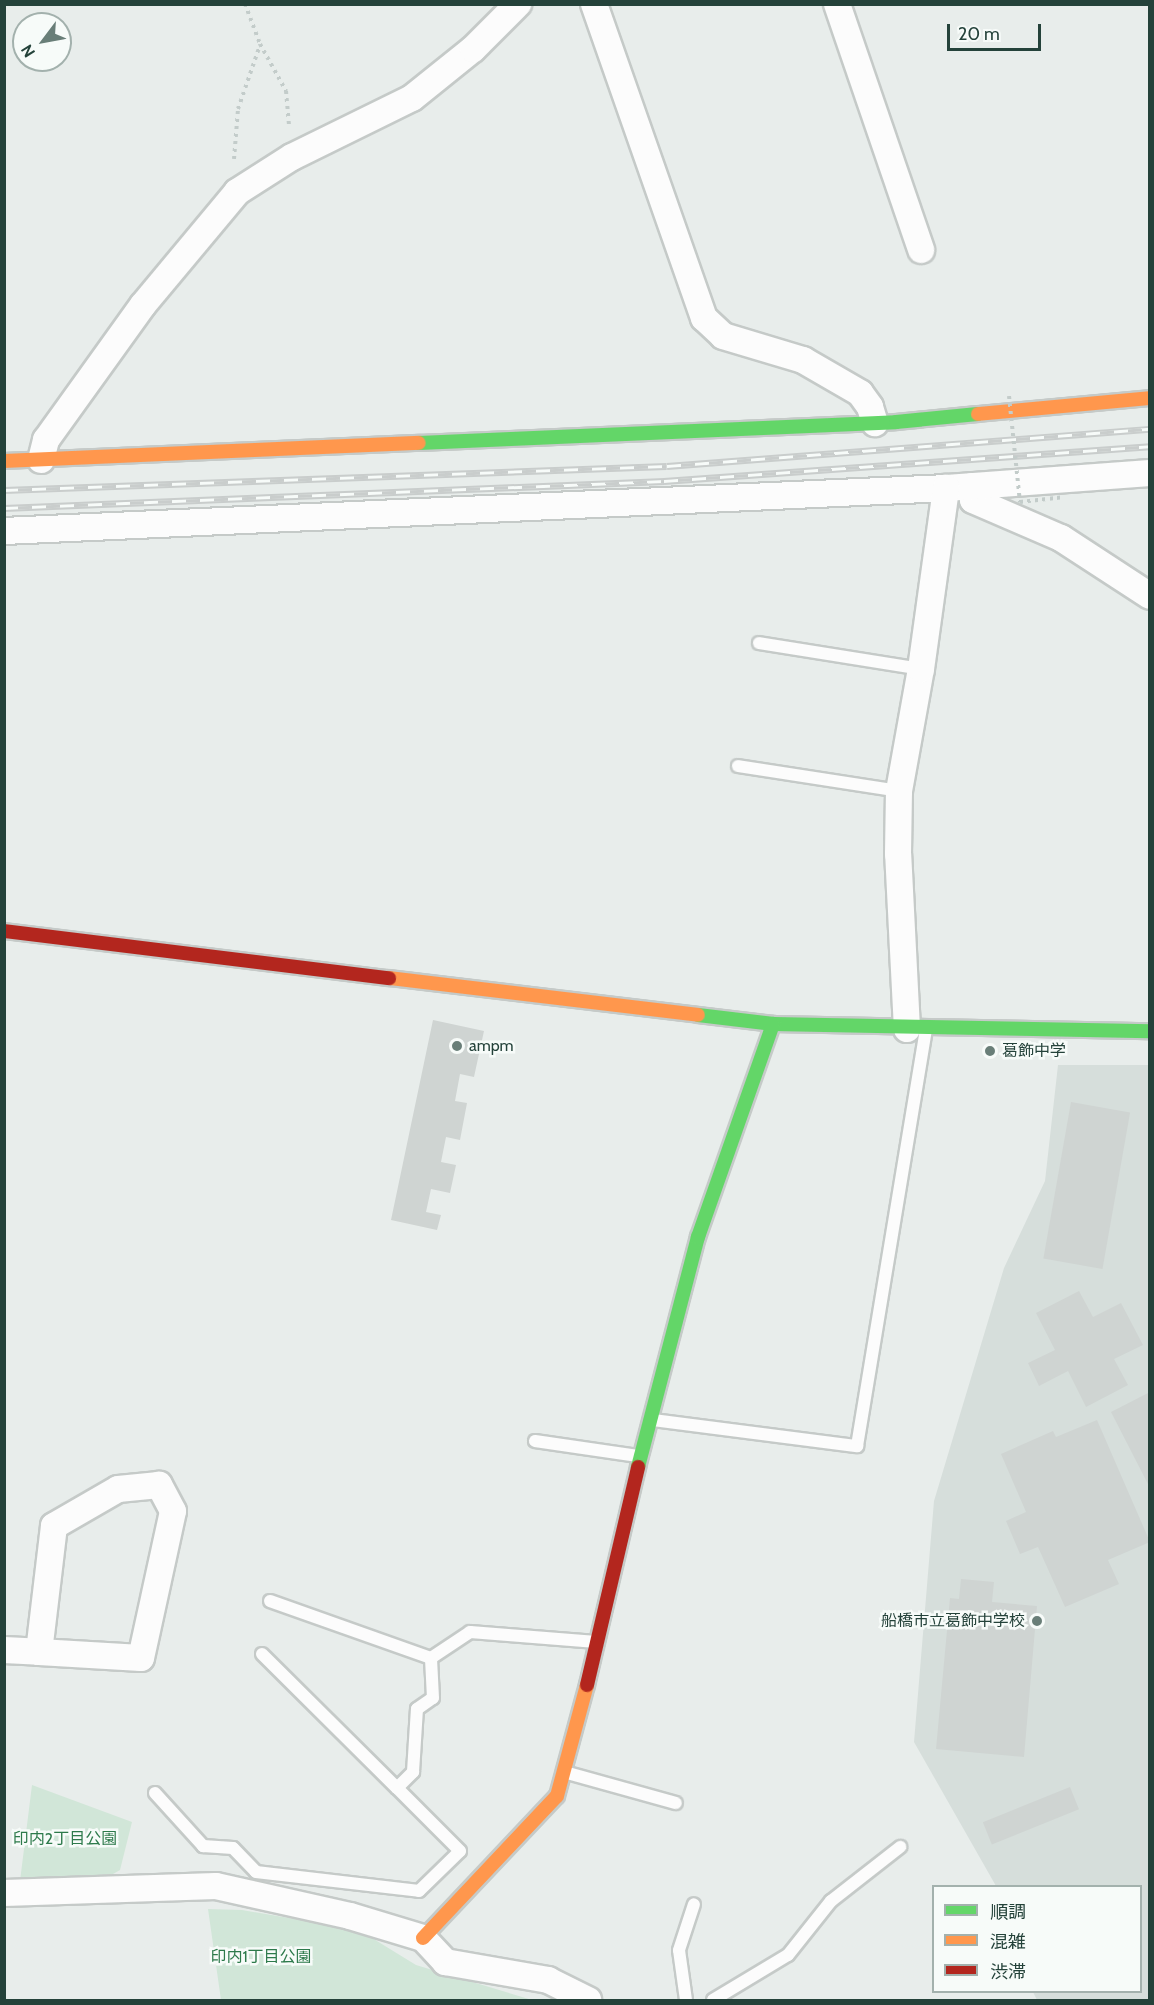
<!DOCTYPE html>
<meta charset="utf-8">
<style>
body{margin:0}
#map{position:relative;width:1154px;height:2005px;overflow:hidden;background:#e8edeb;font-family:Cabin,"Noto Sans JP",sans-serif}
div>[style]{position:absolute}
.built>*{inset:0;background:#d6dedb}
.green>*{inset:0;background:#d1e6d8}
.building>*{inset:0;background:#cfd4d2;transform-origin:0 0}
.path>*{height:4px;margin-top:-2px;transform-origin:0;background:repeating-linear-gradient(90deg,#c3ccca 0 3px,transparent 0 7.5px)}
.roads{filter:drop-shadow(2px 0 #c5cac8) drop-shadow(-2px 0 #c5cac8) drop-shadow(0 2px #c5cac8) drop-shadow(0 -2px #c5cac8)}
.lane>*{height:12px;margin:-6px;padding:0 6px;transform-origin:6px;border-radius:6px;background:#fcfcfc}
.street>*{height:26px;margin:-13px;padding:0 13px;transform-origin:13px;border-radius:13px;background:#fcfcfc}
.fast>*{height:14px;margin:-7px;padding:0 7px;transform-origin:7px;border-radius:7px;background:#63d668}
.slow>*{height:14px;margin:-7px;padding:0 7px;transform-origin:7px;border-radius:7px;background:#ff974d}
.jam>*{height:14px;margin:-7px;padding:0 7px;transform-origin:7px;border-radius:7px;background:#b3261e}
.rail>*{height:7px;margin-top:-3.5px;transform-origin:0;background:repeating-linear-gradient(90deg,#f7fbf9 0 14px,#c9cdcc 0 28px);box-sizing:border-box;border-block:2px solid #c9cdcc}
.path-bridge>*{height:4px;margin-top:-2px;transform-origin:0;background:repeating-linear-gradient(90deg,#c3ccca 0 3px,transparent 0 7.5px)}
.dots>*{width:16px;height:16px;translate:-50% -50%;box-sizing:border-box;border:3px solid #f7fbf9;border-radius:50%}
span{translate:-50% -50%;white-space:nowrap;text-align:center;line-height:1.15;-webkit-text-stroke:5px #f7fbf9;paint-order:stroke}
.poi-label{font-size:16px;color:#24423a}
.left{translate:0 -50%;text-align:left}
.right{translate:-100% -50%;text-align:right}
.park-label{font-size:16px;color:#2d7a4b}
.frame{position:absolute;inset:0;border:6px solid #24423a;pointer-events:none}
.legend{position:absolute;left:932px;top:1885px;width:210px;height:108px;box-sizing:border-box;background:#f7fbf9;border:2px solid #a3b1ad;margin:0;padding:8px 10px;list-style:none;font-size:18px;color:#24423a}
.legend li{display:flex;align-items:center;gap:12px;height:30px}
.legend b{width:30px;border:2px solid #a3b1ad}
.north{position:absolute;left:12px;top:12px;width:60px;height:60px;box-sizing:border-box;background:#f7fbf9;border:2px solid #a3b1ad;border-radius:50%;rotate:238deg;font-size:16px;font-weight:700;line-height:24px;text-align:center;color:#24423a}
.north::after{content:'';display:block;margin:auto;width:21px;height:27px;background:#697e78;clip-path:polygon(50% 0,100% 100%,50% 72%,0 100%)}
.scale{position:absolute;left:947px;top:24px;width:94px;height:27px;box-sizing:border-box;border:3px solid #24423a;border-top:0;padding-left:8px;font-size:18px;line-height:21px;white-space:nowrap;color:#24423a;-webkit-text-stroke:4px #f7fbf9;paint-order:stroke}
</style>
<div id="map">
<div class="built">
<i style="clip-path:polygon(1058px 1065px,1149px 1065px,1149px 2000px,1037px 2000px,1033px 1992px,1140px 1992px,1140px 1886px,996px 1886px,914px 1742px,934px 1501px,1004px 1268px,1045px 1181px)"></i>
</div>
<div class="green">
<i style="clip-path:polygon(32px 1785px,132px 1822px,120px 1870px,113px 1874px,20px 1881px)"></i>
<i style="clip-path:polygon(208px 1909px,242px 1910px,359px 1930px,416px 1965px,532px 2000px,221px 2000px)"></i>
</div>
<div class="building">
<i style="clip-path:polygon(433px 1020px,484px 1031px,474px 1077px,460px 1074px,455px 1101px,467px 1103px,460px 1140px,446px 1137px,441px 1162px,456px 1165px,450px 1193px,431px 1189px,426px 1212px,441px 1215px,437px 1230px,391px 1220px)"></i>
<i style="left:1071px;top:1102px;width:60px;height:159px;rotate:10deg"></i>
<i style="clip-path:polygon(1079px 1291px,1093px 1317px,1121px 1303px,1143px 1345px,1114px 1359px,1128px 1385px,1086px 1407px,1068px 1371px,1039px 1386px,1028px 1363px,1055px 1350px,1036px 1313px)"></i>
<i style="clip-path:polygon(1150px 1392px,1150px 1488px,1111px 1412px)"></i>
<i style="clip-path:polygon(1097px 1420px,1150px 1542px,1108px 1560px,1119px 1584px,1065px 1607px,1038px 1547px,1020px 1554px,1006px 1521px,1026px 1512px,1001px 1454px,1053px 1431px,1056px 1437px)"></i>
<i style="clip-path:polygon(961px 1579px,994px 1582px,992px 1602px,1037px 1606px,1024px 1757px,936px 1749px,950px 1598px,959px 1599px)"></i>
<i style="left:1070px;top:1787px;width:24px;height:94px;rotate:68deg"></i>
</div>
<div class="path">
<i style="left:245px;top:4px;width:43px;rotate:69.4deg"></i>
<i style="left:260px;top:44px;width:54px;rotate:61deg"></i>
<i style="left:286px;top:91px;width:35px;rotate:85deg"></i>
<i style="left:234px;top:159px;width:50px;rotate:-85.4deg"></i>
<i style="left:238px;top:109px;width:68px;rotate:-71deg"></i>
</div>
<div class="roads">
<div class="lane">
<i style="left:759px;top:643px;width:164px;rotate:9.1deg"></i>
<i style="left:738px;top:766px;width:163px;rotate:8.8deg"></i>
<i style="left:653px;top:1420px;width:206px;rotate:7.3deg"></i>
<i style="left:857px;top:1446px;width:423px;rotate:-80.6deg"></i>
<i style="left:535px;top:1441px;width:104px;rotate:8.3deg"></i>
<i style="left:270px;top:1601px;width:171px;rotate:19.5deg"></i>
<i style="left:262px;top:1654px;width:190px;rotate:44.8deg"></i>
<i style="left:564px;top:1772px;width:116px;rotate:15.5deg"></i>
<i style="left:155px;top:1793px;width:72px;rotate:47.8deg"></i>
<i style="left:203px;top:1846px;width:30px;rotate:4deg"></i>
<i style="left:233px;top:1848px;width:33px;rotate:46deg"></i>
<i style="left:256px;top:1872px;width:164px;rotate:6.6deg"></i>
<i style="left:419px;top:1891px;width:57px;rotate:-44.3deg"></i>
<i style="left:460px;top:1851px;width:89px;rotate:-135deg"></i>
<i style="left:397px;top:1788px;width:23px;rotate:-45deg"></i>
<i style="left:413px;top:1772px;width:63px;rotate:-86.4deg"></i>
<i style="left:417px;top:1709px;width:19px;rotate:-35deg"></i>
<i style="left:433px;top:1698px;width:40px;rotate:-92.9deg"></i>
<i style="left:431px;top:1658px;width:47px;rotate:-33.7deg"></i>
<i style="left:470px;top:1632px;width:127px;rotate:4.5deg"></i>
<i style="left:686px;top:2000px;width:50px;rotate:-98deg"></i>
<i style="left:679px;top:1950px;width:48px;rotate:-71.9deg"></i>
<i style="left:713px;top:2000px;width:87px;rotate:-31deg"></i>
<i style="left:788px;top:1955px;width:69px;rotate:-51.5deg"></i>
<i style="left:831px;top:1901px;width:88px;rotate:-38deg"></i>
</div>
<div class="street">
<i style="left:594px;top:4px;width:333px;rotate:70.7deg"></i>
<i style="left:704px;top:318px;width:26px;rotate:43deg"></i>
<i style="left:723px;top:336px;width:84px;rotate:16.7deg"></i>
<i style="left:803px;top:360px;width:66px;rotate:30.1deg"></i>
<i style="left:860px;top:393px;width:17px;rotate:54deg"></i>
<i style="left:870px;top:407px;width:17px;rotate:73deg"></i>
<i style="left:837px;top:4px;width:260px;rotate:71.1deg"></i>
<i style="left:41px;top:460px;width:21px;rotate:-76deg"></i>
<i style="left:46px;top:440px;width:166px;rotate:-54.3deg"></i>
<i style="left:143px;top:305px;width:147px;rotate:-50.2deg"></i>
<i style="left:237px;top:192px;width:65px;rotate:-32.5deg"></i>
<i style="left:292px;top:157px;width:134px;rotate:-26.2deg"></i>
<i style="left:412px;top:98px;width:78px;rotate:-38.8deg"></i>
<i style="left:473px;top:49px;width:64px;rotate:-45deg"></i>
<i style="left:972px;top:486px;width:14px;rotate:86deg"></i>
<i style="left:973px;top:500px;width:96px;rotate:23.4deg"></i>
<i style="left:1061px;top:538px;width:106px;rotate:33.1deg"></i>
<i style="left:4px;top:531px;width:943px;rotate:-2.61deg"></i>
<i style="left:946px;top:488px;width:205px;rotate:-4.2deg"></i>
<i style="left:907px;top:1029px;width:175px;rotate:-92.9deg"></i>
<i style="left:898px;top:854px;width:63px;rotate:-89.1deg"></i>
<i style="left:899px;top:791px;width:124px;rotate:-79.8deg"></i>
<i style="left:921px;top:669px;width:183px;rotate:-82.1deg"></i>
<i style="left:4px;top:1650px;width:35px;rotate:3deg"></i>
<i style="left:39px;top:1652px;width:102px;rotate:3.4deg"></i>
<i style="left:141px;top:1658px;width:150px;rotate:-77.7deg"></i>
<i style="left:173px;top:1511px;width:30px;rotate:-118deg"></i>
<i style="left:159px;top:1485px;width:41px;rotate:174.4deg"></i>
<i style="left:118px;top:1489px;width:74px;rotate:150deg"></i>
<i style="left:54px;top:1526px;width:127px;rotate:96.8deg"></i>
<i style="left:4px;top:1893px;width:212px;rotate:-1.9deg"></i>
<i style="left:216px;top:1886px;width:137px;rotate:12.6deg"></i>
<i style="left:350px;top:1916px;width:76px;rotate:16.8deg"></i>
<i style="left:423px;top:1938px;width:33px;rotate:47deg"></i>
<i style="left:445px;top:1962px;width:105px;rotate:9.9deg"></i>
<i style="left:548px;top:1980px;width:45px;rotate:26.6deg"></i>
</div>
<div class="fast">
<i style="left:419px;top:443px;width:477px;rotate:-2.5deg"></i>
<i style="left:896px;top:422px;width:82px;rotate:-5.6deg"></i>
<i style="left:698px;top:1015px;width:76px;rotate:6.8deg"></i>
<i style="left:773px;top:1024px;width:377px;rotate:1.1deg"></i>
<i style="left:638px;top:1467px;width:238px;rotate:-75.4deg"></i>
<i style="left:698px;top:1237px;width:226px;rotate:-70.6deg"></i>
</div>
<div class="slow">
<i style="left:978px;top:414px;width:173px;rotate:-5.3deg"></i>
<i style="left:4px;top:461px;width:415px;rotate:-2.5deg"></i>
<i style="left:389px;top:978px;width:311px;rotate:6.8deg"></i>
<i style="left:423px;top:1938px;width:195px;rotate:-46.7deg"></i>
<i style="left:557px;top:1796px;width:115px;rotate:-74.9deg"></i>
</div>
<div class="jam">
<i style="left:4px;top:931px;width:388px;rotate:7deg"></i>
<i style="left:587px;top:1685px;width:224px;rotate:-76.8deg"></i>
</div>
</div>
<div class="rail">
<i style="left:4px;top:490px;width:663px;rotate:-2.07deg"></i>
<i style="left:667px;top:466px;width:484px;rotate:-4.4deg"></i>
<i style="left:4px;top:508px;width:661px;rotate:-2.34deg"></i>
<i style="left:664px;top:481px;width:487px;rotate:-4.1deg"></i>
</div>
<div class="path-bridge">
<i style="left:1009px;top:396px;width:107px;rotate:84.1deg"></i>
<i style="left:1020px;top:502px;width:45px;rotate:-6.3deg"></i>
</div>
<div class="dots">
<i style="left:457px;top:1046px;background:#697e78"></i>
<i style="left:990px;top:1051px;background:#697e78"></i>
<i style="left:1037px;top:1621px;background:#697e78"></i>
</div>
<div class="poi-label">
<span class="left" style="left:469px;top:1046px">ampm</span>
<span class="left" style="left:1002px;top:1051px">葛飾中学</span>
<span class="right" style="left:1025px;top:1621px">船橋市立葛飾中学校</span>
</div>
<div class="park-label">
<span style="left:65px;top:1839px">印内2丁目公園</span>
<span style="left:261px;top:1957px">印内1丁目公園</span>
</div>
<div class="frame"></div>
<ul class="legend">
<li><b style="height:8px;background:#63d668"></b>順調</li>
<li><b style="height:8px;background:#ff974d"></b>混雑</li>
<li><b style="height:8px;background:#b3261e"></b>渋滞</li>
</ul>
<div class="north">N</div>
<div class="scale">20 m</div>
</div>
